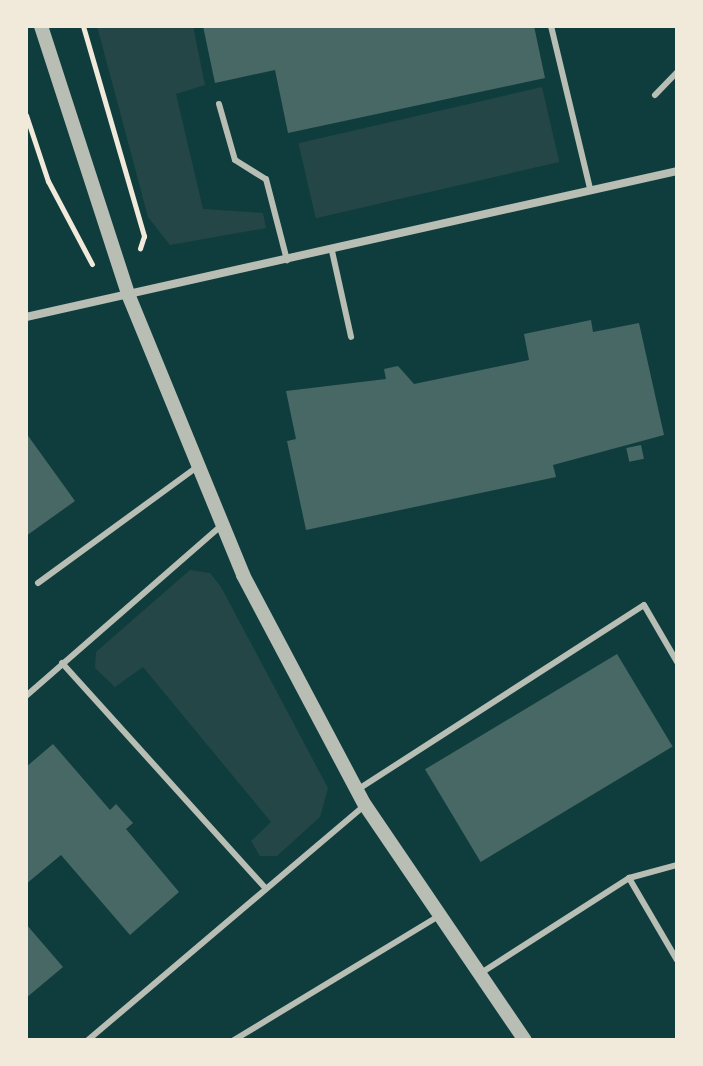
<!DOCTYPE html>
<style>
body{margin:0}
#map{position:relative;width:703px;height:1066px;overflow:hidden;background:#0f3d3e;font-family:"PT Sans",sans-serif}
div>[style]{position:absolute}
.green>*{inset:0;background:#244646;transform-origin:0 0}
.building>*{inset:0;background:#486865;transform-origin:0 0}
.path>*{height:5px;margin:-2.5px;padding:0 2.5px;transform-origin:2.5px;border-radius:2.5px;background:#f1e9da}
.service>*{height:6px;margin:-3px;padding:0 3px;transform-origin:3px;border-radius:3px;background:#b8beb3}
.minor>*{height:8px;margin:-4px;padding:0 4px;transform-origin:4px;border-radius:4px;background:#b8beb3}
.tertiary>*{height:14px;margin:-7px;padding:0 7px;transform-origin:7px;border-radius:7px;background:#b8beb3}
span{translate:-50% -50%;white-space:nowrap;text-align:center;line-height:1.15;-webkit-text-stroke:8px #f1e9da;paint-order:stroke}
.frame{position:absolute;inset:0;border:28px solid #f1e9da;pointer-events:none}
</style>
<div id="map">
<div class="green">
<i style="clip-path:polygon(97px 26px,193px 26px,205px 85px,176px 94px,203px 209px,263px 213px,266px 228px,170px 245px,148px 217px)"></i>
<i style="left:542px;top:87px;width:77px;height:250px;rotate:77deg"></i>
<i style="clip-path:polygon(190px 570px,210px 573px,221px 587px,328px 788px,320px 817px,277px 856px,260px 856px,251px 841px,271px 822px,143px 667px,115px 687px,95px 668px,96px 652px)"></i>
</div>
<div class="building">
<i style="clip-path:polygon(203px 26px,534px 26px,545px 78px,288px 133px,275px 70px,215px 83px)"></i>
<i style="clip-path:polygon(591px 320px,593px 332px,639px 323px,664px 435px,553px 465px,556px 477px,306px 530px,287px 441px,296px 439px,286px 391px,386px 379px,384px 369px,398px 366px,414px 384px,529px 360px,524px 334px)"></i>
<i style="clip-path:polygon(26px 433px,75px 501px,26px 536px)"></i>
<i style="left:641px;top:445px;width:14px;height:15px;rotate:78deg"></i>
<i style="left:617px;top:654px;width:108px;height:224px;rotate:59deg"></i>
<i style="clip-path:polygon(53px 744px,110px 810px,116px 804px,133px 823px,126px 829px,179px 892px,130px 935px,61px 855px,26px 884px,26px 767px)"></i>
<i style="clip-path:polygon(26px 924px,63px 967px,26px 998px)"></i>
</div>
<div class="path">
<i style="left:83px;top:26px;width:219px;rotate:73.8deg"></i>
<i style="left:144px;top:236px;width:13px;rotate:108deg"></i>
<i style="left:26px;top:115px;width:70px;rotate:71.6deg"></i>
<i style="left:48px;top:181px;width:94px;rotate:62.1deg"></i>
</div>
<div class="service">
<i style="left:551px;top:26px;width:168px;rotate:76.5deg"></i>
<i style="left:655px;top:95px;width:32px;rotate:-46deg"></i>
<i style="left:219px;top:104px;width:58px;rotate:74.1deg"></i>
<i style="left:235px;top:160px;width:36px;rotate:32deg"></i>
<i style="left:266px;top:179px;width:84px;rotate:75.5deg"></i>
<i style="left:332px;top:251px;width:88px;rotate:77.5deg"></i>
<i style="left:38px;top:583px;width:197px;rotate:-36.1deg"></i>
<i style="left:62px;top:663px;width:304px;rotate:47.9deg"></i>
<i style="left:26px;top:696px;width:257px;rotate:-41.1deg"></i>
<i style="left:357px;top:790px;width:341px;rotate:-32.8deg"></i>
<i style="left:644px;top:605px;width:66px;rotate:59.9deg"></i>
<i style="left:629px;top:878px;width:95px;rotate:59.7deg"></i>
<i style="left:481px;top:973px;width:176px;rotate:-32.7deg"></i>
<i style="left:629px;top:878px;width:50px;rotate:-15.2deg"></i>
<i style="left:88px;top:1040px;width:363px;rotate:-40.3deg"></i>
<i style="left:234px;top:1040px;width:237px;rotate:-31.2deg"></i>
</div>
<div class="minor">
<i style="left:26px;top:317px;width:667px;rotate:-12.64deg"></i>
</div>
<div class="tertiary">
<i style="left:41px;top:26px;width:282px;rotate:72deg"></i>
<i style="left:128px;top:294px;width:304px;rotate:67.7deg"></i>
<i style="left:243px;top:575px;width:260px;rotate:62.1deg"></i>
<i style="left:365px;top:805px;width:284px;rotate:55.8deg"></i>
</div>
<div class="frame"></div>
</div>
